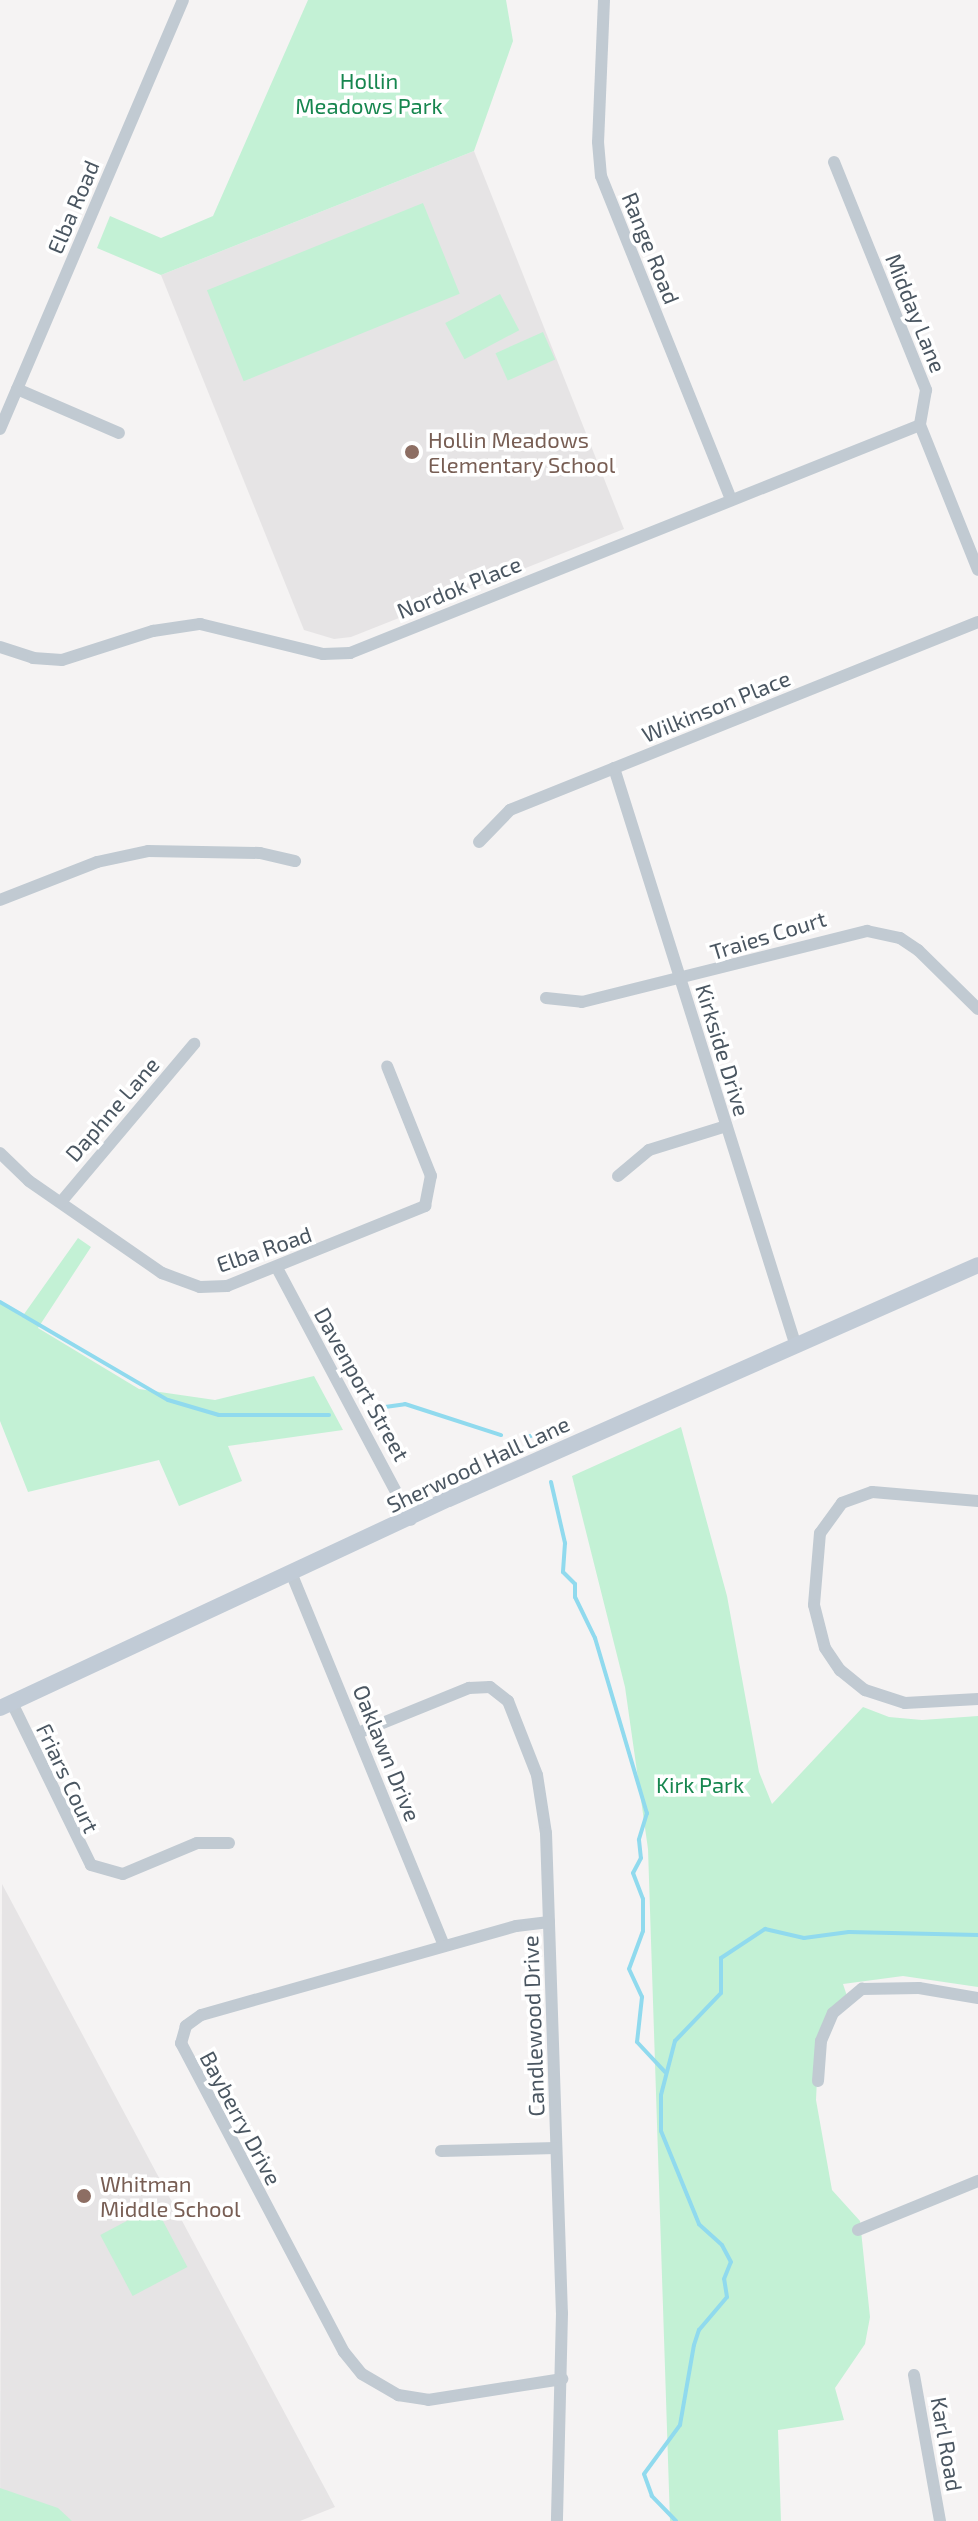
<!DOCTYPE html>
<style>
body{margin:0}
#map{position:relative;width:978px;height:2521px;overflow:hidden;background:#f5f3f3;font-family:"Exo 2",sans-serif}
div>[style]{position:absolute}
.education>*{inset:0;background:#e6e4e5}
.green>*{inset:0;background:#c3f1d5;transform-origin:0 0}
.stream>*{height:4px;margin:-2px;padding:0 2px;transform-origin:2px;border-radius:2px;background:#90daee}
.minor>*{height:12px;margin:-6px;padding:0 6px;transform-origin:6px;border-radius:6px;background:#c1cad2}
.secondary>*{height:16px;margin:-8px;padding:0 8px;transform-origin:8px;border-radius:8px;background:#c1cbd6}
.dots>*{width:22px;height:22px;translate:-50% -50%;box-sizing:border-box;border:4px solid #fff;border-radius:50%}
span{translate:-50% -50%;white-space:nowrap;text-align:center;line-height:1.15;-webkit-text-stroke:7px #fff;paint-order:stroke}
.park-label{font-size:22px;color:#17864f}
.street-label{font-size:22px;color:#4a5661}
.education-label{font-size:22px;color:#785e54}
.left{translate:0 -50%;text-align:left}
</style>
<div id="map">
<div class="education">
<i style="clip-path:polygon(474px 151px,624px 529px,351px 637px,334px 639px,304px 630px,161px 275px)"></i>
<i style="clip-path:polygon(2px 1884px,335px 2507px,300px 2521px,0 2521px)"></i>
</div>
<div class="green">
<i style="clip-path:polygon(308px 0,506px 0,513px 41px,474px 151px,161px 275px,97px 248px,110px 216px,161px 238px,213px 216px)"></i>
<i style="left:423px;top:203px;width:98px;height:233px;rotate:68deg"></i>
<i style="left:500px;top:294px;width:41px;height:62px;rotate:62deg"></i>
<i style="left:543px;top:332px;width:30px;height:52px;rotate:66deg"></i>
<i style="clip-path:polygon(78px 1238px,91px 1247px,38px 1328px,139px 1389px,215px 1400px,314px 1376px,343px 1430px,228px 1446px,242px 1481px,179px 1506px,159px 1460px,28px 1492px,0 1421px,0 1302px,22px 1317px)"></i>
<i style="clip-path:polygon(681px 1427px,727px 1596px,759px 1772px,772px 1804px,863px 1707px,889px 1717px,922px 1720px,978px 1716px,978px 1987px,903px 1976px,843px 1984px,847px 1996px,819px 2038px,816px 2100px,832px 2190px,860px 2221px,870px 2317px,865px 2344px,835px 2388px,844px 2420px,778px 2430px,781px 2521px,670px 2521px,648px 1849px,625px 1687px,572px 1476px)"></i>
<i style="left:155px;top:2206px;width:69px;height:62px;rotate:62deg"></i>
<i style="clip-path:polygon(0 2488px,58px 2508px,72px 2521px,0 2521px)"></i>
</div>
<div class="stream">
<i style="left:0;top:1302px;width:194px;rotate:30.3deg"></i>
<i style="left:168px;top:1400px;width:53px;rotate:16.4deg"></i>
<i style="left:219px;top:1415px;width:110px"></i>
<i style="left:378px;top:1408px;width:27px;rotate:-8deg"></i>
<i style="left:405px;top:1404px;width:101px;rotate:17.9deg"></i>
<i style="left:523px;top:1437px;width:8px;rotate:-7deg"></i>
<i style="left:551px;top:1482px;width:63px;rotate:77.1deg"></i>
<i style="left:565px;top:1543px;width:29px;rotate:94deg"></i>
<i style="left:563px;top:1572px;width:17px;rotate:45deg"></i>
<i style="left:575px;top:1584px;width:13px;rotate:90deg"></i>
<i style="left:575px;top:1597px;width:46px;rotate:64deg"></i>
<i style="left:595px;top:1638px;width:183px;rotate:73.5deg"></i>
<i style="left:647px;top:1813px;width:28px;rotate:107deg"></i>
<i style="left:639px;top:1840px;width:18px;rotate:84deg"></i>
<i style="left:641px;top:1858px;width:17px;rotate:118deg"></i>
<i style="left:633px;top:1873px;width:28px;rotate:69deg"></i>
<i style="left:643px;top:1899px;width:32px;rotate:90deg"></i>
<i style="left:643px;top:1931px;width:40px;rotate:110.2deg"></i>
<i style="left:629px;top:1969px;width:31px;rotate:65deg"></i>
<i style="left:642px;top:1997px;width:45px;rotate:96.3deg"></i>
<i style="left:637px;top:2042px;width:41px;rotate:47deg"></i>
<i style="left:676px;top:2521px;width:35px;rotate:-134deg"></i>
<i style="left:652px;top:2496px;width:23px;rotate:-110deg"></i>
<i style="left:644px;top:2474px;width:61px;rotate:-53.7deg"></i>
<i style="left:680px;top:2425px;width:81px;rotate:-80.1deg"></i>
<i style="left:694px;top:2345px;width:16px;rotate:-72deg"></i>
<i style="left:699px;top:2330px;width:43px;rotate:-49.7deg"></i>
<i style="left:727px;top:2297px;width:18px;rotate:-99deg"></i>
<i style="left:724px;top:2279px;width:18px;rotate:-68deg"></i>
<i style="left:731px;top:2262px;width:19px;rotate:-118deg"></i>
<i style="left:722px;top:2245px;width:31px;rotate:-138deg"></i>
<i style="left:699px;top:2224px;width:100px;rotate:-112.2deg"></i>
<i style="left:661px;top:2131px;width:36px;rotate:-90deg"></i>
<i style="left:661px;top:2095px;width:56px;rotate:-75.5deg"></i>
<i style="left:675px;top:2041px;width:66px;rotate:-46.2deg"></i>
<i style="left:721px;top:1993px;width:35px;rotate:-90deg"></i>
<i style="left:721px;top:1958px;width:53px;rotate:-33.4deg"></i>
<i style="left:765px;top:1929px;width:40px;rotate:13deg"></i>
<i style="left:804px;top:1938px;width:45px;rotate:-7.6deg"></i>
<i style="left:849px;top:1932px;width:129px;rotate:1.3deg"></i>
</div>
<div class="minor">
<i style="left:604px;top:0;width:142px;rotate:92.4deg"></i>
<i style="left:598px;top:142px;width:34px;rotate:85deg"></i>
<i style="left:601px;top:176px;width:349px;rotate:68.1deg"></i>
<i style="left:834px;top:162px;width:246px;rotate:68deg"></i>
<i style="left:926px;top:390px;width:36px;rotate:100deg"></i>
<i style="left:920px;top:425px;width:156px;rotate:68.2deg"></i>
<i style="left:17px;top:389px;width:111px;rotate:23.3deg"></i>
<i style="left:0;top:429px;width:466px;rotate:-66.9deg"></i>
<i style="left:0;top:647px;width:35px;rotate:18deg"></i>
<i style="left:33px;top:658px;width:29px;rotate:4deg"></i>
<i style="left:62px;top:660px;width:96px;rotate:-17.7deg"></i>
<i style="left:153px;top:631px;width:48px;rotate:-8.5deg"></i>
<i style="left:200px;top:624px;width:127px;rotate:13.7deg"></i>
<i style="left:323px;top:654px;width:27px;rotate:-2deg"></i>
<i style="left:350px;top:653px;width:614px;rotate:-21.8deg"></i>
<i style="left:614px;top:768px;width:603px;rotate:72.53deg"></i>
<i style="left:479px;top:842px;width:45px;rotate:-45.9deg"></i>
<i style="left:510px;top:810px;width:504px;rotate:-21.89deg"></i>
<i style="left:0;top:900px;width:104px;rotate:-21.4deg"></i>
<i style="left:97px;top:862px;width:52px;rotate:-12.2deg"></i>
<i style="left:148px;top:851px;width:112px;rotate:1deg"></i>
<i style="left:260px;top:853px;width:36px;rotate:13deg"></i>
<i style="left:546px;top:998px;width:36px;rotate:6deg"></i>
<i style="left:582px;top:1002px;width:294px;rotate:-14deg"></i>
<i style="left:867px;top:931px;width:34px;rotate:12deg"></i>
<i style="left:900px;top:938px;width:22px;rotate:34deg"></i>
<i style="left:918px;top:950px;width:84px;rotate:44.5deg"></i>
<i style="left:0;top:1153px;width:40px;rotate:44deg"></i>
<i style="left:29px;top:1181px;width:162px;rotate:34.7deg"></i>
<i style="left:162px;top:1273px;width:40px;rotate:20.2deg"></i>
<i style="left:200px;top:1287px;width:27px;rotate:-2deg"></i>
<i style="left:227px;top:1286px;width:214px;rotate:-22deg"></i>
<i style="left:425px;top:1206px;width:31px;rotate:-79deg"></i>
<i style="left:431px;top:1176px;width:118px;rotate:-111.8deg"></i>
<i style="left:618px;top:1176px;width:40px;rotate:-40deg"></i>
<i style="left:649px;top:1150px;width:81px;rotate:-17.3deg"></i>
<i style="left:61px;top:1202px;width:207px;rotate:-49.9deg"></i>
<i style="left:277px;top:1268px;width:285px;rotate:62deg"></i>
<i style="left:978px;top:1501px;width:106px;rotate:-175.1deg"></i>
<i style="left:872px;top:1492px;width:32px;rotate:160deg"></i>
<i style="left:842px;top:1503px;width:37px;rotate:126deg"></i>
<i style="left:820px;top:1533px;width:72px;rotate:94.8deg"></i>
<i style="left:814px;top:1605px;width:44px;rotate:75.7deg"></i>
<i style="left:825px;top:1648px;width:27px;rotate:56deg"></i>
<i style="left:840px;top:1670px;width:32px;rotate:39deg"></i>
<i style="left:865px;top:1690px;width:42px;rotate:18deg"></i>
<i style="left:905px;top:1703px;width:73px;rotate:-3.1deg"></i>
<i style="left:292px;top:1575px;width:401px;rotate:67.7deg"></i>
<i style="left:12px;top:1703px;width:180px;rotate:64deg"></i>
<i style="left:91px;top:1865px;width:33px;rotate:16deg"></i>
<i style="left:123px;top:1874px;width:80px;rotate:-22.7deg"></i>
<i style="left:197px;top:1843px;width:32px"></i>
<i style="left:358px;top:1733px;width:120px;rotate:-22.1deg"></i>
<i style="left:469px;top:1688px;width:21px;rotate:-3deg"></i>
<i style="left:490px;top:1687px;width:23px;rotate:38deg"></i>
<i style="left:508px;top:1701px;width:79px;rotate:68.6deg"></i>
<i style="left:537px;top:1775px;width:59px;rotate:81.2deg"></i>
<i style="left:546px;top:1833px;width:480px;rotate:88.1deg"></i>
<i style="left:562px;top:2313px;width:208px;rotate:91.4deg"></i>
<i style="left:549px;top:1922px;width:33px;rotate:173deg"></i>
<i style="left:516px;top:1926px;width:327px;rotate:164.2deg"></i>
<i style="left:201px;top:2015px;width:19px;rotate:144deg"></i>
<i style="left:186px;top:2026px;width:18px;rotate:106deg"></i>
<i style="left:181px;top:2043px;width:349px;rotate:62.2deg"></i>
<i style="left:344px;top:2352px;width:28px;rotate:51deg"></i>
<i style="left:362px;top:2374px;width:42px;rotate:30.3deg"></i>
<i style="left:398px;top:2395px;width:30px;rotate:9deg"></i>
<i style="left:428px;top:2400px;width:136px;rotate:-8.9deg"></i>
<i style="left:818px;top:2081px;width:40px;rotate:-85.7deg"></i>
<i style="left:821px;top:2041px;width:30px;rotate:-67deg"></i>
<i style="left:833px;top:2013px;width:38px;rotate:-40deg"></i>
<i style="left:862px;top:1989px;width:57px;rotate:-1deg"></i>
<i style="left:919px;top:1988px;width:60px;rotate:9.6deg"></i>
<i style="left:441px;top:2151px;width:115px;rotate:-1.5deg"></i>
<i style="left:858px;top:2230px;width:130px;rotate:-22.2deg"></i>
<i style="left:914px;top:2375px;width:148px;rotate:79.9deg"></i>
</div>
<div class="secondary">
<i style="left:0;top:1708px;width:495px;rotate:-25deg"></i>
<i style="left:449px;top:1499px;width:578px;rotate:-23.86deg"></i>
</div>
<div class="dots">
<i style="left:412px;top:452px;background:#8d6e63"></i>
<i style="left:84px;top:2196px;background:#8d6e63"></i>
</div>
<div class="park-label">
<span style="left:369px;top:93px">Hollin<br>Meadows Park</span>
<span style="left:700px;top:1785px">Kirk Park</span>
</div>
<div class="street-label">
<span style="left:73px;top:207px;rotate:-67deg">Elba Road</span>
<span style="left:651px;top:248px;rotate:68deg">Range Road</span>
<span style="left:916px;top:313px;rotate:68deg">Midday Lane</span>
<span style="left:459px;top:587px;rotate:-22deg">Nordok Place</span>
<span style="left:716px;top:706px;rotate:-22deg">Wilkinson Place</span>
<span style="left:768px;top:935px;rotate:-17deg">Traies Court</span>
<span style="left:723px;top:1050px;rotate:73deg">Kirkside Drive</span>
<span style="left:112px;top:1109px;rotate:-49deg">Daphne Lane</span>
<span style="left:264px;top:1249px;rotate:-19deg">Elba Road</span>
<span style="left:362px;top:1384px;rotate:61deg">Davenport Street</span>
<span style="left:478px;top:1464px;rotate:-25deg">Sherwood Hall Lane</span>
<span style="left:387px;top:1753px;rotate:68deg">Oaklawn Drive</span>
<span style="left:68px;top:1778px;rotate:65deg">Friars Court</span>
<span style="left:533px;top:2026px;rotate:-92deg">Candlewood Drive</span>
<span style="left:241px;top:2118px;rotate:62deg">Bayberry Drive</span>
<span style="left:947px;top:2444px;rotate:80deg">Karl Road</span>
</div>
<div class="education-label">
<span class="left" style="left:428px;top:452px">Hollin Meadows<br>Elementary School</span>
<span class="left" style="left:100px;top:2196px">Whitman<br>Middle School</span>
</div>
</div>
